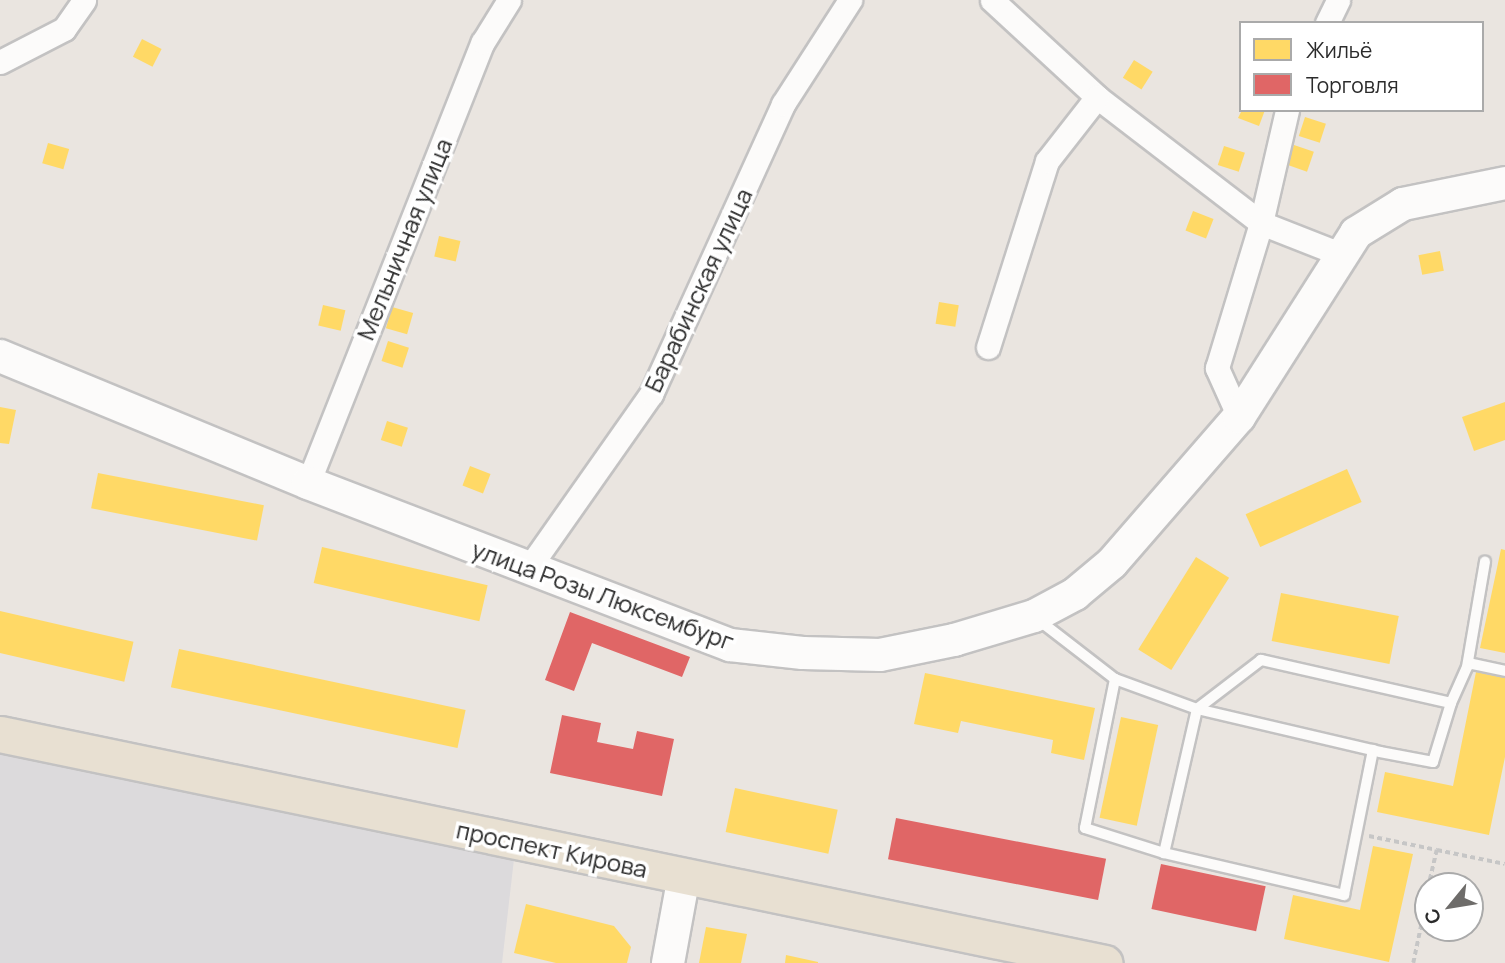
<!DOCTYPE html>
<meta charset="utf-8">
<style>
body{margin:0}
#map{position:relative;width:1505px;height:963px;overflow:hidden;background:#eae5e0;font-family:Manrope,sans-serif}
div>[style]{position:absolute}
.industrial>*{inset:0;background:#dcdadc}
.homes>*{inset:0;background:#ffd966;transform-origin:0 0}
.shops>*{inset:0;background:#e06666;transform-origin:0 0}
.path>*{height:3.5px;margin-top:-1.75px;transform-origin:0;background:repeating-linear-gradient(90deg,#c6c6c6 0 5px,transparent 0 8.5px)}
.roads{filter:drop-shadow(2px 0 #c3c2c2) drop-shadow(-2px 0 #c3c2c2) drop-shadow(0 2px #c3c2c2) drop-shadow(0 -2px #c3c2c2)}
.lane>*{height:10px;margin:-5px;padding:0 5px;transform-origin:5px;border-radius:5px;background:#fcfbfa}
.street>*{height:23px;margin:-11.5px;padding:0 11.5px;transform-origin:11.5px;border-radius:11.5px;background:#fcfbfa}
.secondary>*{height:32px;margin:-16px;padding:0 16px;transform-origin:16px;border-radius:16px;background:#fcfbfa}
.primary>*{height:35px;margin:-17.5px;padding:0 17.5px;transform-origin:17.5px;border-radius:17.5px;background:#e8e0d2}
span{translate:-50% -50%;white-space:nowrap;text-align:center;line-height:1.15;-webkit-text-stroke:7px #fff;paint-order:stroke}
.street-label{font-size:24px;color:#2b2b2b}
.legend{position:absolute;left:1239px;top:21px;width:245px;height:91px;box-sizing:border-box;background:#fff;border:2px solid #aaa;margin:0;padding:9px 12px;list-style:none;font-size:21px;color:#2b2b2b}
.legend li{display:flex;align-items:center;gap:14px;height:35px}
.legend b{width:35px;border:2px solid #aaa}
.north{position:absolute;left:1414px;top:872px;width:70px;height:70px;box-sizing:border-box;background:#fff;border:2px solid #aaa;border-radius:50%;rotate:240deg;font-size:19px;font-weight:700;line-height:28px;text-align:center;color:#2b2b2b}
.north::after{content:'';display:block;margin:auto;width:24px;height:32px;background:#6e6c6a;clip-path:polygon(50% 0,100% 100%,50% 72%,0 100%)}
</style>
<div id="map">
<div class="industrial">
<i style="clip-path:polygon(0 752px,514px 859px,502px 963px,0 963px)"></i>
</div>
<div class="homes">
<i style="left:142px;top:39px;width:22px;height:20px;rotate:27deg"></i>
<i style="left:1134px;top:60px;width:22px;height:21px;rotate:32deg"></i>
<i style="clip-path:polygon(1242px 110px,1265px 110px,1259px 126px,1238px 118px)"></i>
<i style="left:1305px;top:117px;width:22px;height:20px;rotate:18deg"></i>
<i style="left:48px;top:143px;width:22px;height:21px;rotate:16deg"></i>
<i style="left:1294px;top:145px;width:21px;height:21px;rotate:19deg"></i>
<i style="left:1224px;top:146px;width:22px;height:20px;rotate:18deg"></i>
<i style="left:1193px;top:211px;width:22px;height:21px;rotate:21deg"></i>
<i style="left:439px;top:236px;width:22px;height:21px;rotate:13deg"></i>
<i style="left:1440px;top:251px;width:20px;height:22px;rotate:79deg"></i>
<i style="left:939px;top:302px;width:20px;height:22px;rotate:9deg"></i>
<i style="left:323px;top:305px;width:23px;height:21px;rotate:13deg"></i>
<i style="left:392px;top:307px;width:22px;height:22px;rotate:16deg"></i>
<i style="left:388px;top:341px;width:22px;height:21px;rotate:18deg"></i>
<i style="clip-path:polygon(1505px 402px,1505px 440px,1474px 451px,1462px 417px)"></i>
<i style="clip-path:polygon(0 407px,16px 410px,9px 444px,0 443px)"></i>
<i style="left:387px;top:421px;width:22px;height:20px;rotate:18deg"></i>
<i style="left:470px;top:466px;width:22px;height:21px;rotate:21deg"></i>
<i style="left:1347px;top:469px;width:36px;height:111px;rotate:66deg"></i>
<i style="left:98px;top:473px;width:169px;height:36px;rotate:11deg"></i>
<i style="left:322px;top:547px;width:170px;height:37px;rotate:13deg"></i>
<i style="clip-path:polygon(1501px 549px,1505px 550px,1505px 653px,1480px 648px)"></i>
<i style="left:1196px;top:557px;width:39px;height:109px;rotate:32deg"></i>
<i style="left:1281px;top:593px;width:120px;height:49px;rotate:11deg"></i>
<i style="left:0;top:611px;width:137px;height:41px;rotate:13deg"></i>
<i style="left:179px;top:649px;width:293px;height:39px;rotate:12deg"></i>
<i style="clip-path:polygon(1476px 672px,1505px 678px,1505px 757px,1489px 835px,1377px 812px,1385px 772px,1453px 786px)"></i>
<i style="clip-path:polygon(925px 673px,1095px 708px,1084px 760px,1051px 753px,1053px 740px,961px 721px,958px 733px,914px 724px)"></i>
<i style="left:1121px;top:717px;width:38px;height:103px;rotate:12deg"></i>
<i style="left:735px;top:788px;width:105px;height:45px;rotate:12deg"></i>
<i style="clip-path:polygon(1373px 846px,1413px 854px,1389px 962px,1284px 939px,1293px 895px,1360px 910px)"></i>
<i style="clip-path:polygon(526px 904px,614px 926px,631px 947px,627px 963px,556px 963px,514px 953px)"></i>
<i style="clip-path:polygon(706px 927px,747px 934px,741px 963px,699px 963px)"></i>
<i style="clip-path:polygon(786px 955px,818px 962px,818px 963px,785px 963px)"></i>
</div>
<div class="shops">
<i style="clip-path:polygon(570px 612px,690px 657px,682px 677px,592px 643px,574px 691px,545px 680px)"></i>
<i style="clip-path:polygon(562px 715px,601px 723px,597px 742px,633px 749px,637px 731px,674px 739px,662px 796px,550px 773px)"></i>
<i style="left:896px;top:818px;width:214px;height:42px;rotate:11deg"></i>
<i style="left:1161px;top:864px;width:107px;height:46px;rotate:12deg"></i>
</div>
<div class="path">
<i style="left:1369px;top:836px;width:69px;rotate:11.6deg"></i>
<i style="left:1437px;top:850px;width:37px;rotate:103deg"></i>
<i style="left:1437px;top:850px;width:69px;rotate:11.6deg"></i>
<i style="left:1413px;top:963px;width:73px;rotate:-78.1deg"></i>
</div>
<div class="roads">
<div class="lane">
<i style="left:1036px;top:618px;width:100px;rotate:37.7deg"></i>
<i style="left:1115px;top:679px;width:87px;rotate:20.1deg"></i>
<i style="left:1197px;top:709px;width:188px;rotate:13.2deg"></i>
<i style="left:1380px;top:752px;width:54px;rotate:10.7deg"></i>
<i style="left:1433px;top:762px;width:62px;rotate:-73deg"></i>
<i style="left:1451px;top:703px;width:195px;rotate:-167.2deg"></i>
<i style="left:1261px;top:660px;width:81px;rotate:142.6deg"></i>
<i style="left:1197px;top:709px;width:148px;rotate:102.9deg"></i>
<i style="left:1164px;top:853px;width:83px;rotate:-162.4deg"></i>
<i style="left:1085px;top:828px;width:152px;rotate:-78.6deg"></i>
<i style="left:1468px;top:663px;width:38px;rotate:12deg"></i>
<i style="left:1451px;top:703px;width:39px;rotate:-66deg"></i>
<i style="left:1467px;top:667px;width:107px;rotate:-80.3deg"></i>
<i style="left:1164px;top:853px;width:185px;rotate:13.1deg"></i>
<i style="left:1344px;top:895px;width:148px;rotate:-78.7deg"></i>
</div>
<div class="street">
<i style="left:992px;top:0;width:143px;rotate:42.7deg"></i>
<i style="left:1097px;top:97px;width:207px;rotate:37.5deg"></i>
<i style="left:1261px;top:223px;width:85px;rotate:21.4deg"></i>
<i style="left:1327px;top:23px;width:25px;rotate:-64deg"></i>
<i style="left:0;top:62px;width:72px;rotate:-27.3deg"></i>
<i style="left:64px;top:29px;width:35px;rotate:-55deg"></i>
<i style="left:988px;top:347px;width:195px;rotate:-72.4deg"></i>
<i style="left:1047px;top:161px;width:81px;rotate:-52deg"></i>
<i style="left:1239px;top:417px;width:54px;rotate:-114.2deg"></i>
<i style="left:1217px;top:368px;width:152px;rotate:-73.1deg"></i>
<i style="left:1261px;top:223px;width:116px;rotate:-77deg"></i>
<i style="left:308px;top:483px;width:474px;rotate:-68.4deg"></i>
<i style="left:483px;top:42px;width:49px;rotate:-58.2deg"></i>
<i style="left:528px;top:569px;width:214px;rotate:-54.9deg"></i>
<i style="left:651px;top:394px;width:319px;rotate:-65.5deg"></i>
<i style="left:783px;top:104px;width:124px;rotate:-57.2deg"></i>
</div>
<div class="secondary">
<i style="left:0;top:356px;width:333px;rotate:22.4deg"></i>
<i style="left:308px;top:483px;width:452px;rotate:21deg"></i>
<i style="left:730px;top:645px;width:73px;rotate:6.3deg"></i>
<i style="left:803px;top:653px;width:77px;rotate:1.5deg"></i>
<i style="left:880px;top:655px;width:76px;rotate:-11.5deg"></i>
<i style="left:954px;top:640px;width:84px;rotate:-16.7deg"></i>
<i style="left:1034px;top:616px;width:47px;rotate:-28.2deg"></i>
<i style="left:1075px;top:594px;width:48px;rotate:-40deg"></i>
<i style="left:1112px;top:563px;width:194px;rotate:-49deg"></i>
<i style="left:1239px;top:417px;width:218px;rotate:-57.5deg"></i>
<i style="left:1356px;top:233px;width:55px;rotate:-31.7deg"></i>
<i style="left:1403px;top:204px;width:104px;rotate:-11.6deg"></i>
<i style="left:668px;top:963px;width:88px;rotate:-79.6deg"></i>
</div>
<div class="primary">
<i style="left:0;top:734px;width:1128px;rotate:11.71deg"></i>
</div>
</div>
<div class="street-label">
<span style="left:404px;top:239px;rotate:-68deg">Мельничная улица</span>
<span style="left:698px;top:290px;rotate:-65deg">Барабинская улица</span>
<span style="left:603px;top:595px;rotate:20deg">улица Розы Люксембург</span>
<span style="left:552px;top:849px;rotate:12deg">проспект Кирова</span>
</div>
<ul class="legend">
<li><b style="height:19px;background:#ffd966"></b>Жильё</li>
<li><b style="height:19px;background:#e06666"></b>Торговля</li>
</ul>
<div class="north">С</div>
</div>
